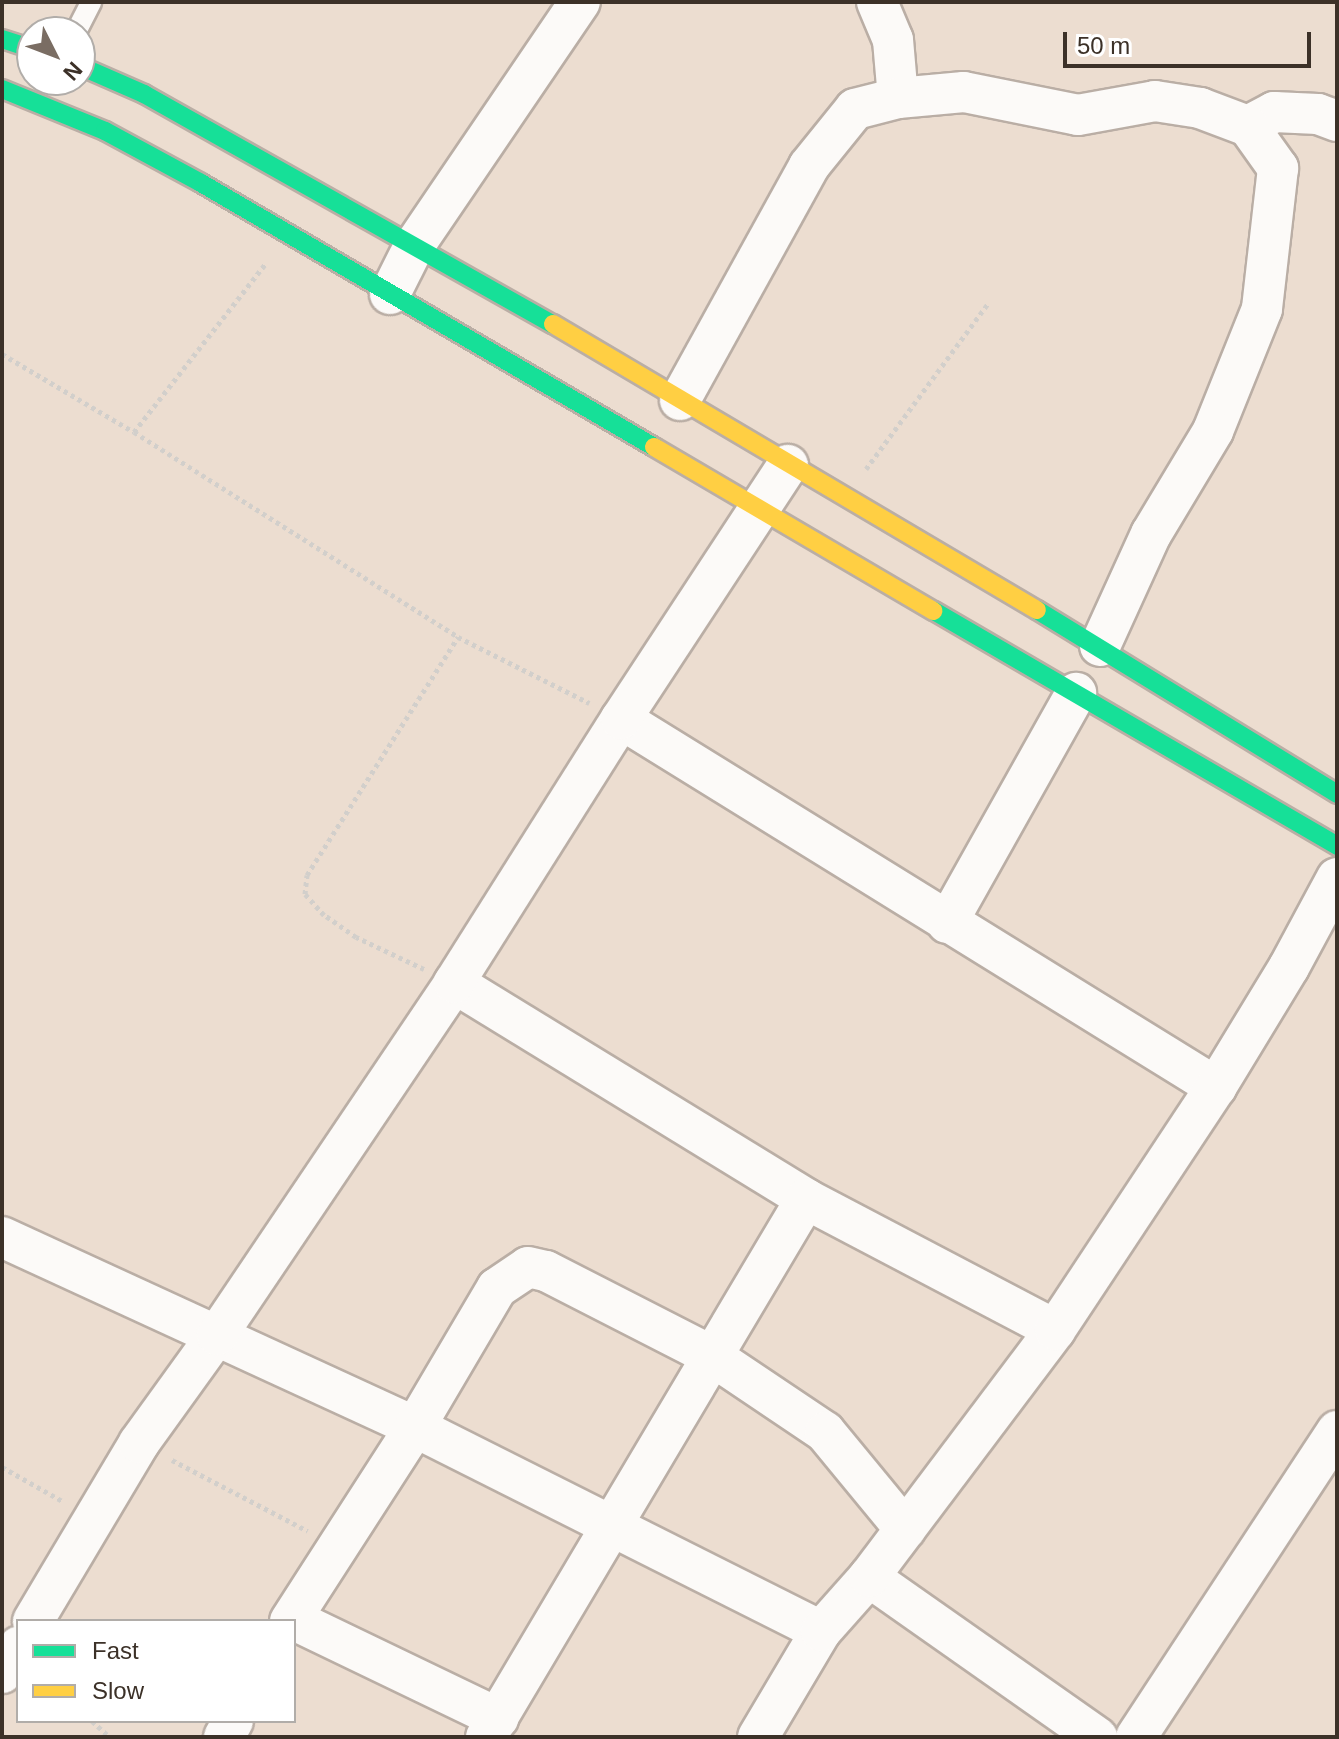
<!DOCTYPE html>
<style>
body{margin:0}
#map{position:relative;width:1339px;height:1739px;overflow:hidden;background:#ecddd0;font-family:Arial,sans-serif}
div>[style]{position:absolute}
.path>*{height:5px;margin-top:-2.5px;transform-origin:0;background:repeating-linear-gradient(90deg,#d2cfcb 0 4px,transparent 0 8px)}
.roads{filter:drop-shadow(2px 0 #baaea5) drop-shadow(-2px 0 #baaea5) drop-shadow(0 2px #baaea5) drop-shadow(0 -2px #baaea5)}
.lane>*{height:20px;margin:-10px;padding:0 10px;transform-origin:10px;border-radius:10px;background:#fcfaf8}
.street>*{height:40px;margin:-20px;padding:0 20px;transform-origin:20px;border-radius:20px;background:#fcfaf8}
.fast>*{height:18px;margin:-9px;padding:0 9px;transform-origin:9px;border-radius:9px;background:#16e098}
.slow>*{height:18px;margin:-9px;padding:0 9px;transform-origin:9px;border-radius:9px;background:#ffcf43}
span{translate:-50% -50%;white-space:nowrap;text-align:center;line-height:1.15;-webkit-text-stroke:8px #fff;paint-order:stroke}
.frame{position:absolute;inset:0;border:4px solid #3c3128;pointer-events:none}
.legend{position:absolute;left:16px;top:1619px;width:280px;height:104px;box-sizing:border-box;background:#fff;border:2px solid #b1ada9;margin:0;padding:10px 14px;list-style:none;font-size:24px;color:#3c3128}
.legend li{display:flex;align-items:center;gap:16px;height:40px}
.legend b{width:40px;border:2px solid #b1ada9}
.north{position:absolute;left:16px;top:16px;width:80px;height:80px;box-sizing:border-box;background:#fff;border:2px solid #b1ada9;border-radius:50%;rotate:132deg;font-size:22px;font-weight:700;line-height:32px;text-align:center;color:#3c3128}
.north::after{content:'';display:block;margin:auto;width:28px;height:36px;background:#7a6d63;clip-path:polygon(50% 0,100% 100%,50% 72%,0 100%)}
.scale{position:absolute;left:1063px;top:32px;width:248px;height:36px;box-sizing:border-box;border:4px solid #3c3128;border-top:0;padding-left:10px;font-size:24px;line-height:28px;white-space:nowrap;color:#3c3128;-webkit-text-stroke:6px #fff;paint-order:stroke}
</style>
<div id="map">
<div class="path">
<i style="left:2px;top:354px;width:153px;rotate:30.6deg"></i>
<i style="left:134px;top:432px;width:383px;rotate:32.3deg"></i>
<i style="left:458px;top:637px;width:147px;rotate:26.7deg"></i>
<i style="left:134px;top:432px;width:214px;rotate:-52deg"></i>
<i style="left:866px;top:469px;width:207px;rotate:-53.6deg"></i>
<i style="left:424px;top:969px;width:75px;rotate:-154.8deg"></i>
<i style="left:356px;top:937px;width:39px;rotate:-145deg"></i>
<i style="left:324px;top:915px;width:28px;rotate:-132deg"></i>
<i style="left:305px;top:894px;width:19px;rotate:-84deg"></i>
<i style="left:307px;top:875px;width:282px;rotate:-57.6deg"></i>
<i style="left:172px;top:1460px;width:153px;rotate:27.6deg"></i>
<i style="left:2px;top:1467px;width:71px;rotate:29.4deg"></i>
<i style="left:92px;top:1721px;width:24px;rotate:42deg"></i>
</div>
<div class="roads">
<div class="lane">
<i style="left:76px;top:32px;width:34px;rotate:-63deg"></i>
</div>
<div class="street">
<i style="left:877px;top:2px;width:41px;rotate:67.2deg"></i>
<i style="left:893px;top:40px;width:58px;rotate:85.1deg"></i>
<i style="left:1248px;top:126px;width:30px;rotate:-28deg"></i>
<i style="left:1274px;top:112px;width:44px;rotate:2.6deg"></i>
<i style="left:1318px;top:114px;width:20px;rotate:20deg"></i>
<i style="left:390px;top:294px;width:54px;rotate:-63.4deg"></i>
<i style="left:414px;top:246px;width:295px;rotate:-55.8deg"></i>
<i style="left:680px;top:400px;width:267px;rotate:-61.1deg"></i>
<i style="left:809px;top:166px;width:73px;rotate:-51.1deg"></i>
<i style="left:855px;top:109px;width:44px;rotate:-14.3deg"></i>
<i style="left:898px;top:98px;width:66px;rotate:-5.2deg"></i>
<i style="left:964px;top:92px;width:116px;rotate:11.4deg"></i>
<i style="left:1078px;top:115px;width:78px;rotate:-10.3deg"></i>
<i style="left:1155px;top:101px;width:46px;rotate:8.8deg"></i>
<i style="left:1200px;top:108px;width:51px;rotate:20.6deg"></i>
<i style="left:1248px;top:126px;width:52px;rotate:54.5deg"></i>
<i style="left:1278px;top:168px;width:142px;rotate:96.5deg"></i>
<i style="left:1262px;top:309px;width:131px;rotate:111.9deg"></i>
<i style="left:1213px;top:431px;width:120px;rotate:121deg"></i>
<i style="left:1151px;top:534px;width:123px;rotate:114.5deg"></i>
<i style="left:621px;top:719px;width:700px;rotate:31.74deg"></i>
<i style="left:947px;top:923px;width:264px;rotate:-60.7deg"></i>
<i style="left:454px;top:983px;width:413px;rotate:31.5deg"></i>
<i style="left:806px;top:1199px;width:281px;rotate:27.7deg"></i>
<i style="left:2px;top:1237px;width:455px;rotate:24.7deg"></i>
<i style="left:415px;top:1427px;width:454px;rotate:26.7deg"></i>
<i style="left:869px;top:1577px;width:279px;rotate:35.1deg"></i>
<i style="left:292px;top:1619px;width:229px;rotate:25.7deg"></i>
<i style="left:33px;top:1621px;width:207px;rotate:-59.2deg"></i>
<i style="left:139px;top:1443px;width:133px;rotate:-54.2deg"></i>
<i style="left:217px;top:1335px;width:424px;rotate:-56deg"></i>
<i style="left:454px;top:983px;width:312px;rotate:-57.7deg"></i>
<i style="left:621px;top:719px;width:304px;rotate:-56.7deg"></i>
<i style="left:290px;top:1621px;width:231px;rotate:-57.2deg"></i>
<i style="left:415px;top:1427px;width:161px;rotate:-59.5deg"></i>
<i style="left:497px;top:1288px;width:37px;rotate:-34deg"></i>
<i style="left:528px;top:1267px;width:18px;rotate:13deg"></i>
<i style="left:546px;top:1271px;width:186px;rotate:27.1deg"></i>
<i style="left:712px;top:1356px;width:136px;rotate:33.9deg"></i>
<i style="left:825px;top:1432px;width:126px;rotate:50.5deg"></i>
<i style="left:2px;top:1673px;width:31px;rotate:-58deg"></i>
<i style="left:224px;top:1737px;width:18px;rotate:-61deg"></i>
<i style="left:486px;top:1737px;width:626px;rotate:-59.26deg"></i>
<i style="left:758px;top:1737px;width:123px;rotate:-59.3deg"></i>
<i style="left:821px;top:1631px;width:72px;rotate:-48.4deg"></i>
<i style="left:869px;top:1577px;width:309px;rotate:-53deg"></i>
<i style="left:1055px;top:1330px;width:291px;rotate:-56.5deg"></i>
<i style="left:1216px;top:1087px;width:140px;rotate:-58.7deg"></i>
<i style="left:1289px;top:967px;width:101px;rotate:-61.7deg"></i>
<i style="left:1136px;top:1737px;width:366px;rotate:-56.7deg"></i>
</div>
<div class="fast">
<i style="left:2px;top:39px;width:32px;rotate:18deg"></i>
<i style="left:80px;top:66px;width:70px;rotate:23.6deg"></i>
<i style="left:144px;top:94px;width:469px;rotate:29.4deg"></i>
<i style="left:2px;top:89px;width:111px;rotate:22.2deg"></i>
<i style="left:105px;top:131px;width:109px;rotate:28.4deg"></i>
<i style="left:201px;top:183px;width:524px;rotate:30.23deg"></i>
<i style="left:1037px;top:610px;width:352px;rotate:31.5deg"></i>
<i style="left:934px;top:611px;width:467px;rotate:30.2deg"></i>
</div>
<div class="slow">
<i style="left:553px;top:324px;width:562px;rotate:30.58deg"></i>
<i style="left:654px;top:447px;width:324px;rotate:30.4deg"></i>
</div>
</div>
<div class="frame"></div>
<ul class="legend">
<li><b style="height:10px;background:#16e098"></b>Fast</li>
<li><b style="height:10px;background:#ffcf43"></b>Slow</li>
</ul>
<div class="north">N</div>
<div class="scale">50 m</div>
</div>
